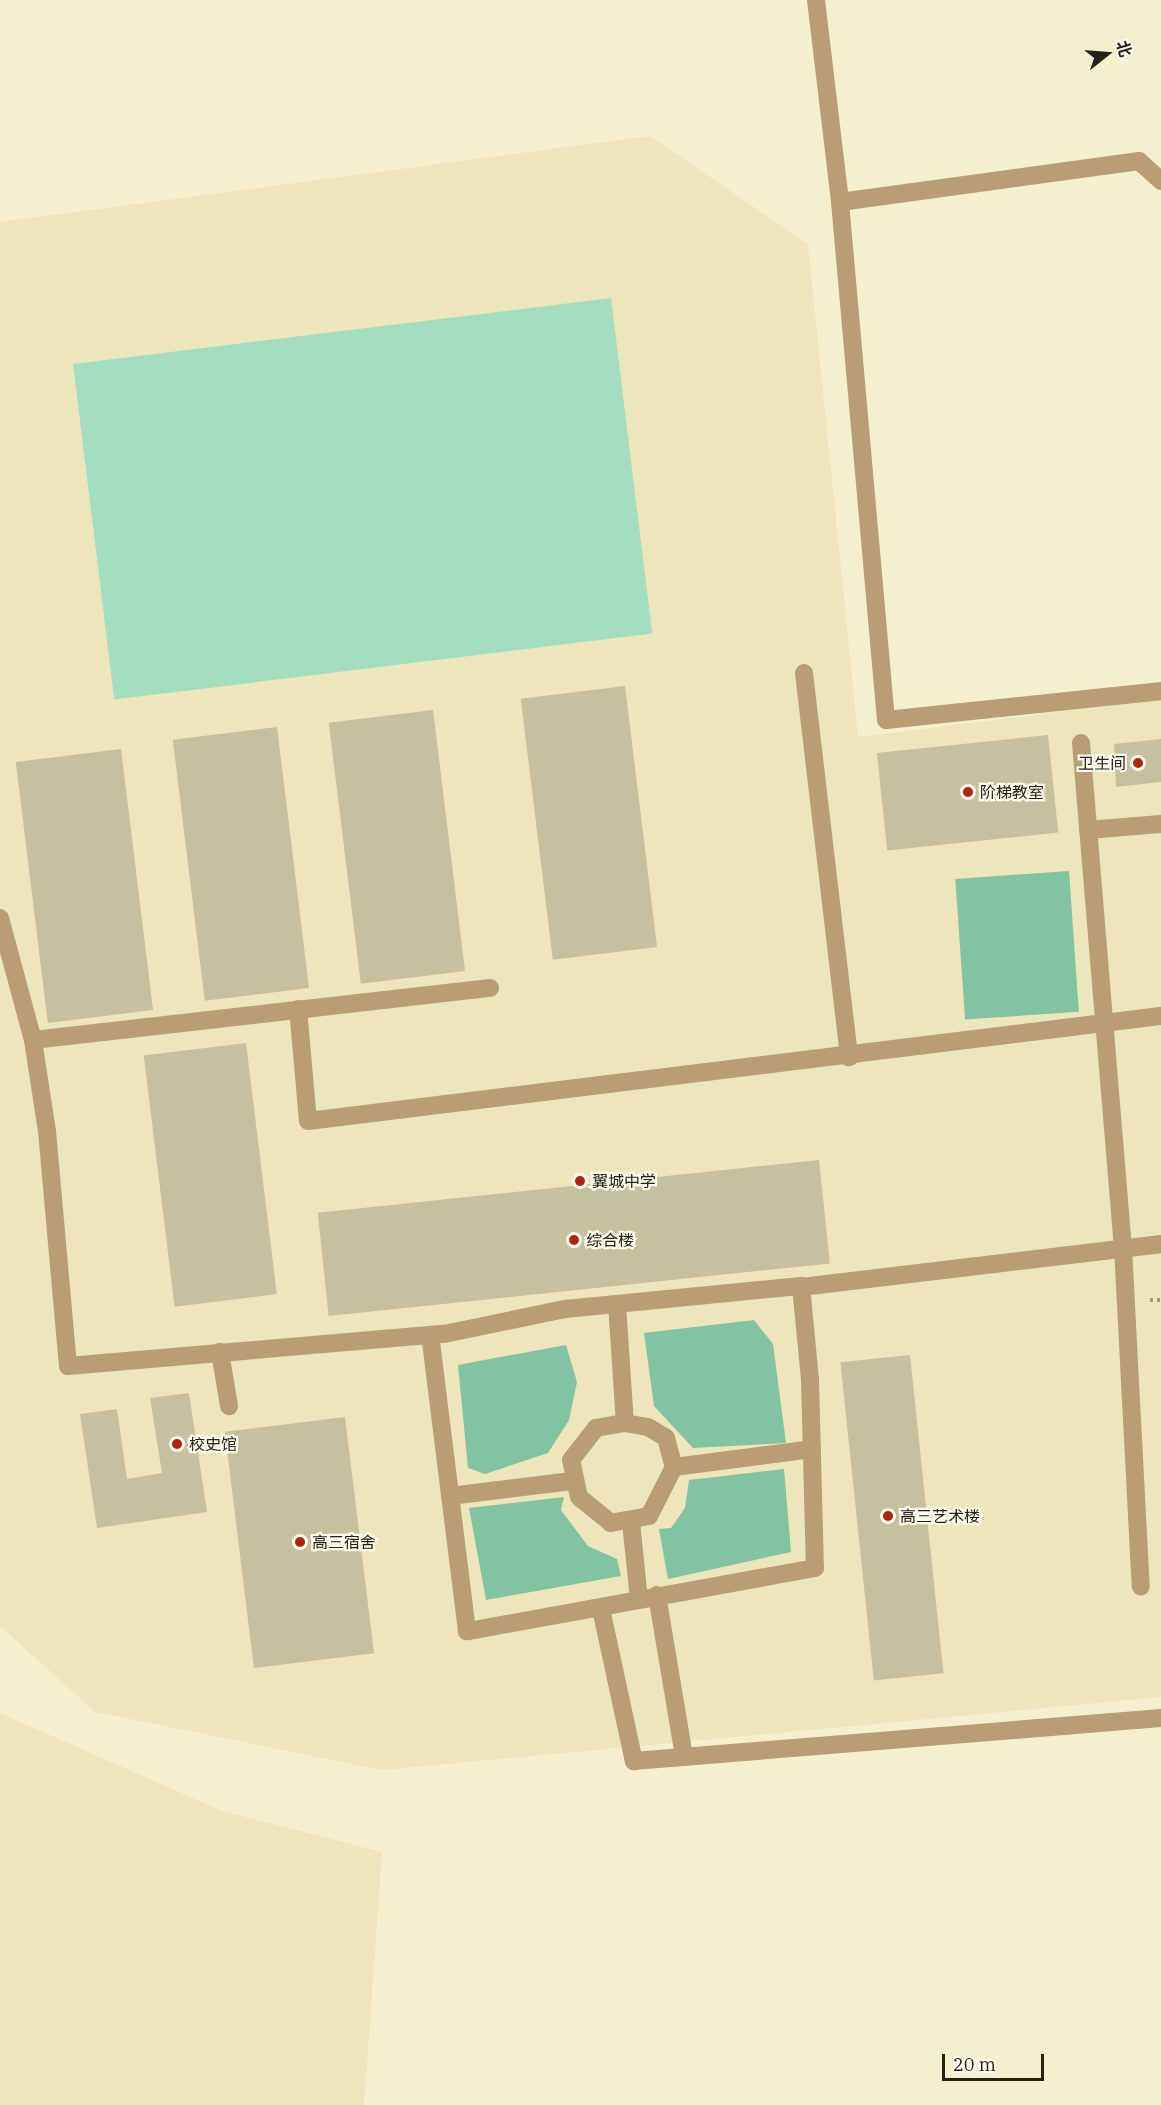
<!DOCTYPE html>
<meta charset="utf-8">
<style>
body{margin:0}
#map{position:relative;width:1161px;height:2105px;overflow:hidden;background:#f5efcd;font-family:"IBM Plex Serif","Noto Sans SC",serif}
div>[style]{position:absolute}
.built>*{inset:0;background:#ede5bb}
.green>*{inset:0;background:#a3dfbf;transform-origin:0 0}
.forest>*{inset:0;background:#82c3a1;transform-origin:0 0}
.building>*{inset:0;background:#c6c09f;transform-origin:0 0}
.path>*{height:4px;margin-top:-2px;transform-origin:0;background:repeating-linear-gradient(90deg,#9e9980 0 3px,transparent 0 7.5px)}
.street>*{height:18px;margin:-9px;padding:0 9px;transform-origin:9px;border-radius:9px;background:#b99e75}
.dots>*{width:16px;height:16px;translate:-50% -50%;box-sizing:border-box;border:3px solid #fefbee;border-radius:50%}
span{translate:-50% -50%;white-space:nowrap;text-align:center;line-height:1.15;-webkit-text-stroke:4.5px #fefbee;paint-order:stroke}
.poi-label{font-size:16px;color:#242215}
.right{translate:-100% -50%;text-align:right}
.left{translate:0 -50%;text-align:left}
.north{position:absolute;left:1077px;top:24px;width:60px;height:60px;-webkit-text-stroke:4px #fefbee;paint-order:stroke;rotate:73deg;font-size:16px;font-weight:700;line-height:24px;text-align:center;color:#242215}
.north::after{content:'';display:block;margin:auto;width:21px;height:27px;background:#242215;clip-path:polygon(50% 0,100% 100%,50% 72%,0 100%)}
.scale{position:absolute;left:942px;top:2054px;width:102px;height:27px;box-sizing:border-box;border:3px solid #242215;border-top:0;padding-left:8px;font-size:18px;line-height:21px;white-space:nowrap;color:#242215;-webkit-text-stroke:4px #fefbee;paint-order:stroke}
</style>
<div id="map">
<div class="built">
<i style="clip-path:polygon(650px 136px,808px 244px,858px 737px,1161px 699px,1161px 1697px,382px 1770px,95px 1712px,0 1626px,0 222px)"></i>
<i style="clip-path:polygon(0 1713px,222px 1811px,382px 1852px,364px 2105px,0 2105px)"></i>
</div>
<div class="green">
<i style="left:611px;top:298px;width:338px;height:542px;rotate:83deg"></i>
</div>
<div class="forest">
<i style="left:1069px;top:871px;width:141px;height:114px;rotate:86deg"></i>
<i style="clip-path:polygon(754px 1320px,773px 1344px,786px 1443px,693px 1448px,654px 1406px,644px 1333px)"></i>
<i style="clip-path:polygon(566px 1345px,577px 1382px,569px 1420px,548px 1453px,485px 1474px,468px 1468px,458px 1365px)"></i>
<i style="clip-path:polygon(784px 1469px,791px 1552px,668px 1579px,659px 1529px,671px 1528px,685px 1508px,689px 1480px)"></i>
<i style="clip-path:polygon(564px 1497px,561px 1510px,588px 1546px,617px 1559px,621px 1576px,486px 1600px,469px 1508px)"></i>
</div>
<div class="building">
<i style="left:625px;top:686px;width:263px;height:105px;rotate:83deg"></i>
<i style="left:433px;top:710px;width:263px;height:105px;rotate:83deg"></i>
<i style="left:277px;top:727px;width:263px;height:105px;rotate:83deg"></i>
<i style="left:1048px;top:735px;width:98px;height:172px;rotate:84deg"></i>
<i style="clip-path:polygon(1161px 739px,1161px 782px,1116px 787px,1114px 744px)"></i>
<i style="left:121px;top:749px;width:263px;height:106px;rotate:83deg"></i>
<i style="left:246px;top:1043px;width:253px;height:103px;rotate:83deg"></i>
<i style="left:819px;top:1160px;width:104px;height:504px;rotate:84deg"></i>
<i style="left:910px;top:1355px;width:320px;height:70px;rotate:84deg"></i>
<i style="clip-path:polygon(189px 1393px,207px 1512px,97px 1528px,80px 1414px,117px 1409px,127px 1479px,162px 1473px,150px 1398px)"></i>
<i style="left:345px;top:1417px;width:238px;height:121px;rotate:83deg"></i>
</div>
<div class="path">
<i style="left:1150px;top:1300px;width:11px"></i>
</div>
<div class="street">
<i style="left:816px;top:0;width:203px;rotate:83.2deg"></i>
<i style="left:840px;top:202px;width:302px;rotate:-7.8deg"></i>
<i style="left:1139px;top:161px;width:30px;rotate:42deg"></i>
<i style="left:840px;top:202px;width:520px;rotate:84.93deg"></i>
<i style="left:886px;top:720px;width:277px;rotate:-6deg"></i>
<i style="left:804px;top:673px;width:387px;rotate:83.3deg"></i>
<i style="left:1081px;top:743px;width:507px;rotate:85.25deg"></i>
<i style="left:1123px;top:1248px;width:339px;rotate:87deg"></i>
<i style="left:1088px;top:830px;width:73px;rotate:-4.7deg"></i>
<i style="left:0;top:918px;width:126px;rotate:74.9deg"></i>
<i style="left:33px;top:1040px;width:92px;rotate:81.3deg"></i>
<i style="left:47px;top:1131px;width:236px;rotate:84.9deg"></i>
<i style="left:68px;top:1366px;width:377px;rotate:-4.9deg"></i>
<i style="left:444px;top:1334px;width:124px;rotate:-11.7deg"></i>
<i style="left:565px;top:1309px;width:237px;rotate:-5.6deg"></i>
<i style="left:801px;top:1286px;width:94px;rotate:84.5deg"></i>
<i style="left:810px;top:1380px;width:188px;rotate:88.5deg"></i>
<i style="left:815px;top:1568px;width:354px;rotate:169.7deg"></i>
<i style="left:467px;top:1631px;width:297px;rotate:-97.1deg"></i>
<i style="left:298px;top:1009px;width:112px;rotate:84.9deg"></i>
<i style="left:308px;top:1121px;width:859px;rotate:-7.02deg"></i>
<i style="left:33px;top:1040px;width:460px;rotate:-6.5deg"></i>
<i style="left:801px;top:1287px;width:363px;rotate:-6.8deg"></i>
<i style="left:617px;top:1304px;width:119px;rotate:86.2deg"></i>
<i style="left:220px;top:1352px;width:55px;rotate:80.5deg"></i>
<i style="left:625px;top:1423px;width:23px;rotate:10deg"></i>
<i style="left:648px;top:1427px;width:21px;rotate:31deg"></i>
<i style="left:666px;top:1438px;width:30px;rotate:75deg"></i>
<i style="left:674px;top:1467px;width:55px;rotate:117deg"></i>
<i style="left:649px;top:1516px;width:39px;rotate:170deg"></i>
<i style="left:611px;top:1523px;width:41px;rotate:-140.9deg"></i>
<i style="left:579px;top:1497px;width:38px;rotate:-102deg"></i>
<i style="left:571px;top:1460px;width:41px;rotate:-52deg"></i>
<i style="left:596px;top:1428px;width:29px;rotate:-10deg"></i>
<i style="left:674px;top:1467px;width:139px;rotate:-7.4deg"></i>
<i style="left:450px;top:1496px;width:123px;rotate:-7deg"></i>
<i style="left:631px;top:1522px;width:77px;rotate:84.1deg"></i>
<i style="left:657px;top:1595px;width:164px;rotate:80.5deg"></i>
<i style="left:601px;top:1609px;width:156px;rotate:77.8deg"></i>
<i style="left:634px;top:1761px;width:529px;rotate:-4.66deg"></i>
</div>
<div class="dots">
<i style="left:1138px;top:763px;background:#b12310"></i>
<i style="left:968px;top:792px;background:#b12310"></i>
<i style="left:580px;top:1181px;background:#b12310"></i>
<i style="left:574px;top:1240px;background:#b12310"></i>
<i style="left:177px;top:1444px;background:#b12310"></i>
<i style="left:888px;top:1516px;background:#b12310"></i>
<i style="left:300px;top:1542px;background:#b12310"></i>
</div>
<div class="poi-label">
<span class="right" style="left:1126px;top:763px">卫生间</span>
<span class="left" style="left:980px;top:792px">阶梯教室</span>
<span class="left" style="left:592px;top:1181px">翼城中学</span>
<span class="left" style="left:586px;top:1240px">综合楼</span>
<span class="left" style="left:189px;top:1444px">校史馆</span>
<span class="left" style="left:900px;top:1516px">高三艺术楼</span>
<span class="left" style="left:312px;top:1542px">高三宿舍</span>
</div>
<div class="north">北</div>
<div class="scale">20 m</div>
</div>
